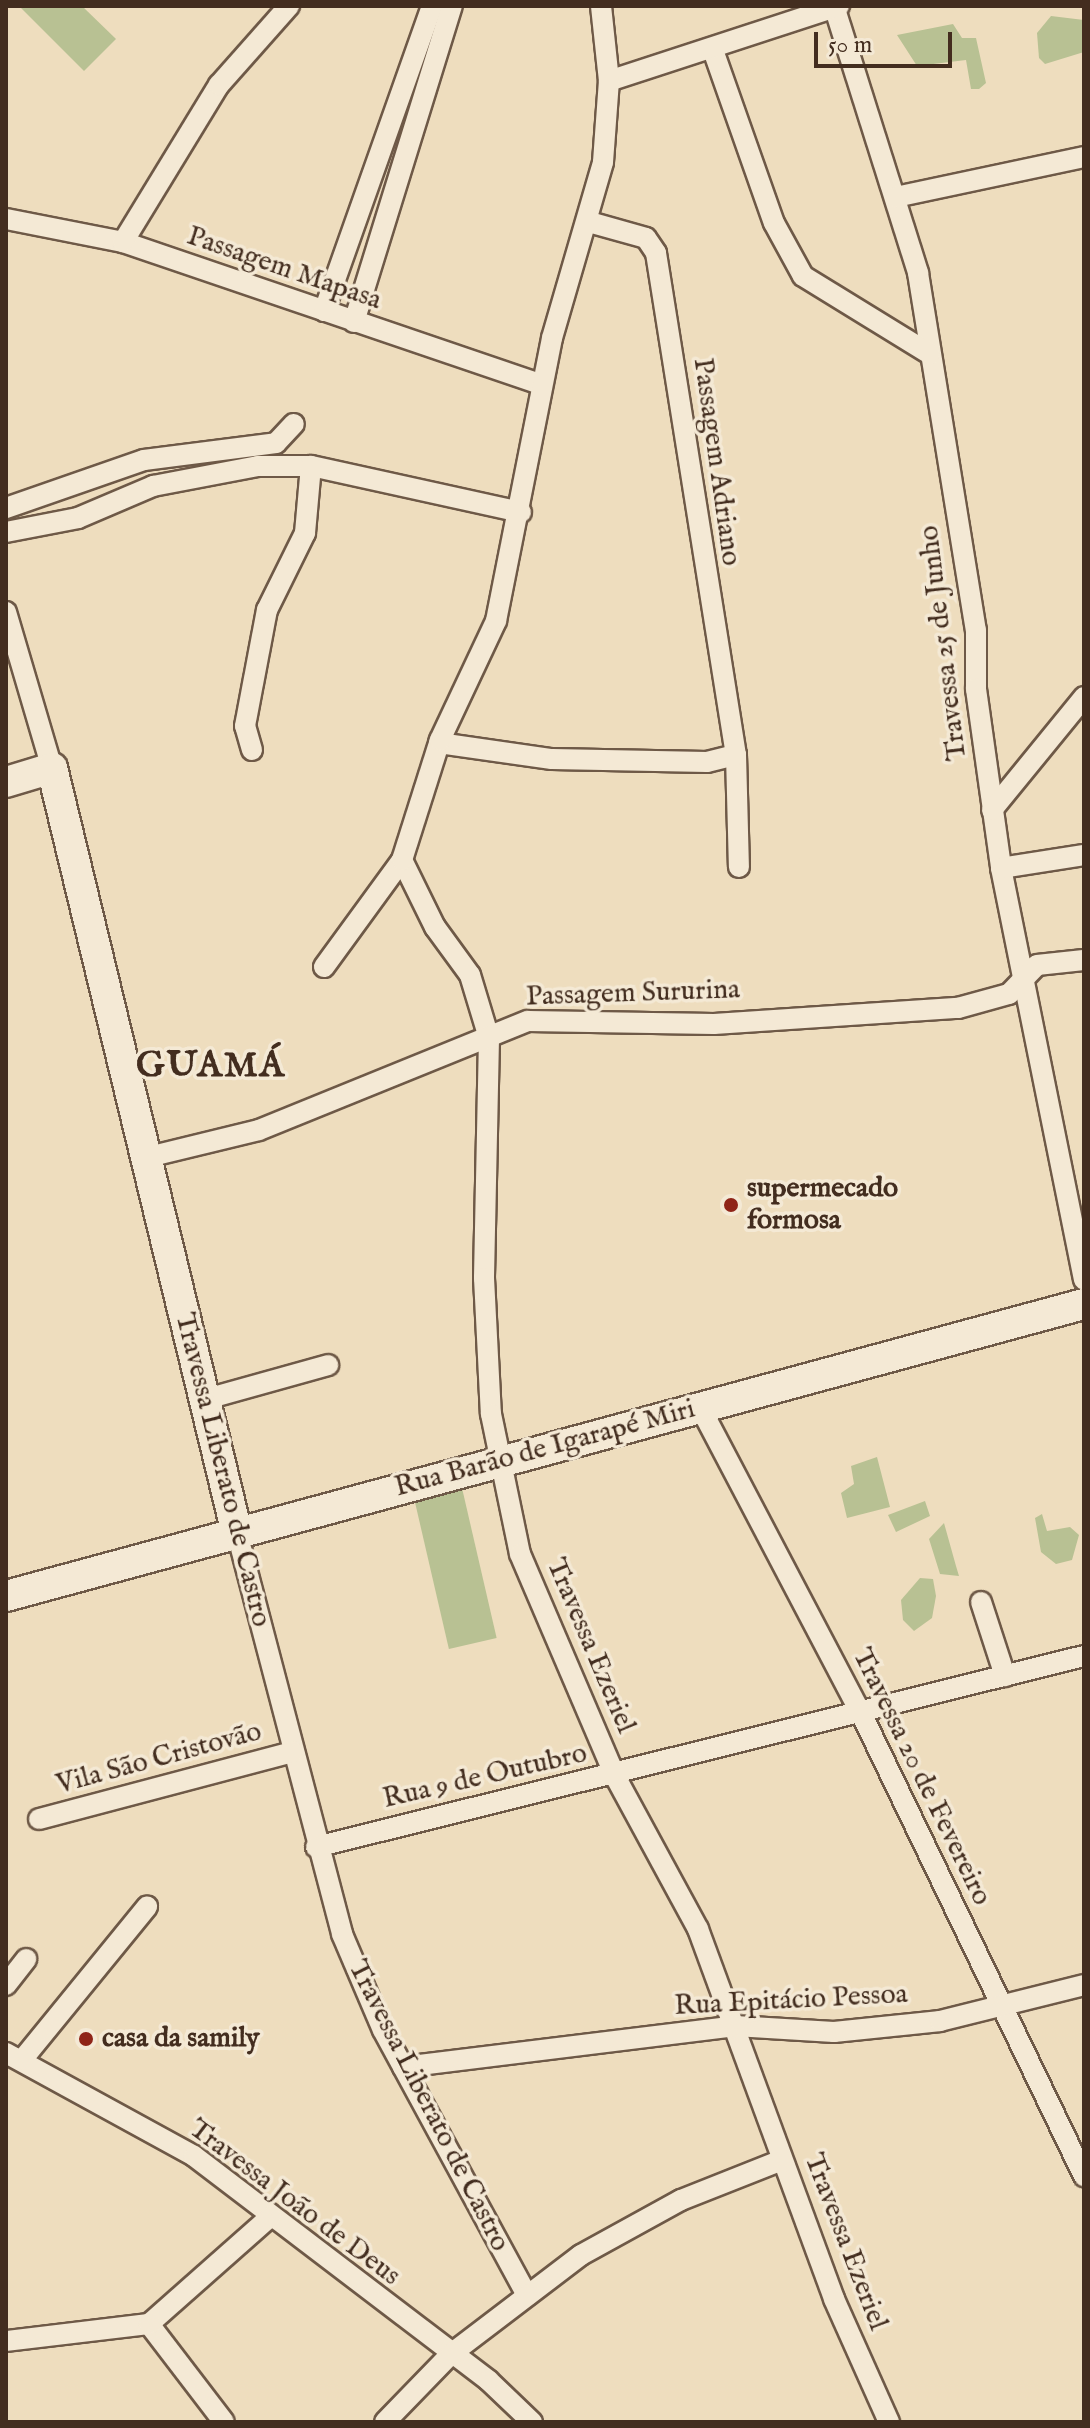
<!DOCTYPE html>
<meta charset="utf-8">
<style>
body{margin:0}
#map{position:relative;width:1090px;height:2428px;overflow:hidden;background:#eeddbe;font-family:"IM FELL English",serif}
div>[style]{position:absolute}
.green>*{inset:0;background:#b8c193;transform-origin:0 0}
.roads{filter:drop-shadow(2px 0 #6e5947) drop-shadow(-2px 0 #6e5947) drop-shadow(0 2px #6e5947) drop-shadow(0 -2px #6e5947)}
.street>*{height:20px;margin:-10px;padding:0 10px;transform-origin:10px;border-radius:10px;background:#f4e9d5}
.secondary>*{height:30px;margin:-15px;padding:0 15px;transform-origin:15px;border-radius:15px;background:#f4e9d5}
.dots>*{width:22px;height:22px;translate:-50% -50%;box-sizing:border-box;border:4px solid #f4e9d5;border-radius:50%}
span{translate:-50% -50%;white-space:nowrap;text-align:center;line-height:1.15;-webkit-text-stroke:7px #f4e9d5;paint-order:stroke}
.street-label{font-size:28px;color:#432d1f}
.poi-label{font-size:28px;color:#432d1f;font-weight:700}
.left{translate:0 -50%;text-align:left}
.district-label{font-size:36px;color:#432d1f;font-weight:700;letter-spacing:2px}
.frame{position:absolute;inset:0;border:8px solid #432d1f;pointer-events:none}
.scale{position:absolute;left:814px;top:32px;width:138px;height:36px;box-sizing:border-box;border:4px solid #432d1f;border-top:0;padding-left:10px;font-size:24px;line-height:28px;white-space:nowrap;color:#432d1f;-webkit-text-stroke:6px #f4e9d5;paint-order:stroke}
</style>
<div id="map">
<div class="green">
<i style="clip-path:polygon(82px 6px,116px 39px,84px 71px,21px 8px)"></i>
<i style="clip-path:polygon(1051px 16px,1084px 20px,1084px 52px,1045px 64px,1039px 58px,1037px 33px)"></i>
<i style="clip-path:polygon(953px 24px,962px 38px,976px 38px,986px 83px,979px 89px,971px 89px,966px 60px,917px 66px,897px 35px)"></i>
<i style="clip-path:polygon(877px 1457px,890px 1507px,847px 1518px,841px 1493px,854px 1484px,851px 1466px)"></i>
<i style="left:462px;top:1488px;width:154px;height:49px;rotate:77deg"></i>
<i style="clip-path:polygon(925px 1501px,930px 1516px,896px 1532px,888px 1515px)"></i>
<i style="clip-path:polygon(1042px 1514px,1047px 1531px,1070px 1527px,1079px 1535px,1072px 1560px,1056px 1564px,1041px 1552px,1035px 1518px)"></i>
<i style="clip-path:polygon(944px 1523px,956px 1566px,959px 1576px,940px 1574px,929px 1539px)"></i>
<i style="clip-path:polygon(920px 1578px,933px 1579px,936px 1596px,932px 1618px,914px 1631px,903px 1620px,901px 1600px)"></i>
</div>
<div class="roads">
<div class="street">
<i style="left:834px;top:6px;width:280px;rotate:72.5deg"></i>
<i style="left:918px;top:273px;width:362px;rotate:80.8deg"></i>
<i style="left:976px;top:630px;width:59px;rotate:90deg"></i>
<i style="left:976px;top:689px;width:181px;rotate:82deg"></i>
<i style="left:1001px;top:868px;width:420px;rotate:78.6deg"></i>
<i style="left:713px;top:50px;width:183px;rotate:70.6deg"></i>
<i style="left:774px;top:223px;width:60px;rotate:61.3deg"></i>
<i style="left:803px;top:276px;width:149px;rotate:31.6deg"></i>
<i style="left:609px;top:81px;width:242px;rotate:-18.1deg"></i>
<i style="left:896px;top:197px;width:192px;rotate:-12deg"></i>
<i style="left:6px;top:219px;width:119px;rotate:11.1deg"></i>
<i style="left:123px;top:242px;width:441px;rotate:18.8deg"></i>
<i style="left:589px;top:222px;width:59px;rotate:15.7deg"></i>
<i style="left:646px;top:238px;width:18px;rotate:56deg"></i>
<i style="left:656px;top:253px;width:508px;rotate:80.95deg"></i>
<i style="left:736px;top:755px;width:112px;rotate:88.5deg"></i>
<i style="left:123px;top:242px;width:184px;rotate:-58.6deg"></i>
<i style="left:219px;top:85px;width:106px;rotate:-48.5deg"></i>
<i style="left:324px;top:311px;width:324px;rotate:-70.5deg"></i>
<i style="left:354px;top:322px;width:331px;rotate:-72.8deg"></i>
<i style="left:6px;top:508px;width:146px;rotate:-19.2deg"></i>
<i style="left:144px;top:460px;width:133px;rotate:-7.3deg"></i>
<i style="left:276px;top:443px;width:26px;rotate:-47deg"></i>
<i style="left:6px;top:532px;width:73px;rotate:-11deg"></i>
<i style="left:78px;top:518px;width:82px;rotate:-23.1deg"></i>
<i style="left:153px;top:486px;width:107px;rotate:-10.8deg"></i>
<i style="left:258px;top:466px;width:53px"></i>
<i style="left:311px;top:466px;width:215px;rotate:12.4deg"></i>
<i style="left:6px;top:612px;width:163px;rotate:73.6deg"></i>
<i style="left:439px;top:743px;width:114px;rotate:8.1deg"></i>
<i style="left:552px;top:759px;width:155px;rotate:1.1deg"></i>
<i style="left:707px;top:762px;width:30px;rotate:-14deg"></i>
<i style="left:252px;top:750px;width:25px;rotate:-106deg"></i>
<i style="left:245px;top:726px;width:118px;rotate:-79.3deg"></i>
<i style="left:267px;top:610px;width:86px;rotate:-63.7deg"></i>
<i style="left:305px;top:533px;width:67px;rotate:-84.9deg"></i>
<i style="left:992px;top:810px;width:146px;rotate:-50.8deg"></i>
<i style="left:402px;top:860px;width:75px;rotate:63.8deg"></i>
<i style="left:435px;top:927px;width:59px;rotate:53.9deg"></i>
<i style="left:470px;top:975px;width:66px;rotate:73.2deg"></i>
<i style="left:489px;top:1038px;width:240px;rotate:91.2deg"></i>
<i style="left:484px;top:1278px;width:136px;rotate:87.1deg"></i>
<i style="left:491px;top:1414px;width:143px;rotate:78.3deg"></i>
<i style="left:520px;top:1554px;width:241px;rotate:66.8deg"></i>
<i style="left:615px;top:1776px;width:174px;rotate:61.5deg"></i>
<i style="left:698px;top:1929px;width:394px;rotate:69.8deg"></i>
<i style="left:834px;top:2299px;width:135px;rotate:65.9deg"></i>
<i style="left:1001px;top:868px;width:84px;rotate:-8.9deg"></i>
<i style="left:324px;top:967px;width:132px;rotate:-53.9deg"></i>
<i style="left:402px;top:860px;width:126px;rotate:-72.4deg"></i>
<i style="left:440px;top:740px;width:132px;rotate:-64.8deg"></i>
<i style="left:496px;top:621px;width:288px;rotate:-78.8deg"></i>
<i style="left:552px;top:338px;width:183px;rotate:-73.8deg"></i>
<i style="left:603px;top:162px;width:81px;rotate:-85.8deg"></i>
<i style="left:609px;top:81px;width:75px;rotate:-96.1deg"></i>
<i style="left:144px;top:1158px;width:118px;rotate:-13.7deg"></i>
<i style="left:259px;top:1130px;width:290px;rotate:-22.1deg"></i>
<i style="left:528px;top:1021px;width:186px;rotate:0.9deg"></i>
<i style="left:714px;top:1024px;width:245px;rotate:-3.8deg"></i>
<i style="left:958px;top:1008px;width:53px;rotate:-15.4deg"></i>
<i style="left:1009px;top:994px;width:40px;rotate:-46deg"></i>
<i style="left:1037px;top:965px;width:47px;rotate:-6.1deg"></i>
<i style="left:203px;top:1400px;width:130px;rotate:-15.6deg"></i>
<i style="left:700px;top:1407px;width:348px;rotate:62.3deg"></i>
<i style="left:862px;top:1715px;width:512px;rotate:64.29deg"></i>
<i style="left:237px;top:1533px;width:415px;rotate:75.3deg"></i>
<i style="left:342px;top:1934px;width:104px;rotate:66.9deg"></i>
<i style="left:383px;top:2030px;width:302px;rotate:61.5deg"></i>
<i style="left:981px;top:1602px;width:78px;rotate:72deg"></i>
<i style="left:39px;top:1819px;width:263px;rotate:-14.8deg"></i>
<i style="left:316px;top:1847px;width:791px;rotate:-13.97deg"></i>
<i style="left:6px;top:1985px;width:33px;rotate:-52deg"></i>
<i style="left:6px;top:2053px;width:214px;rotate:28.7deg"></i>
<i style="left:194px;top:2156px;width:370px;rotate:37.3deg"></i>
<i style="left:488px;top:2380px;width:61px;rotate:43.7deg"></i>
<i style="left:22px;top:2060px;width:198px;rotate:-50.8deg"></i>
<i style="left:403px;top:2067px;width:335px;rotate:-7deg"></i>
<i style="left:735px;top:2026px;width:99px;rotate:3.5deg"></i>
<i style="left:834px;top:2032px;width:107px;rotate:-5.9deg"></i>
<i style="left:940px;top:2021px;width:148px;rotate:-14deg"></i>
<i style="left:149px;top:2324px;width:123px;rotate:52.6deg"></i>
<i style="left:6px;top:2341px;width:144px;rotate:-6.8deg"></i>
<i style="left:149px;top:2324px;width:163px;rotate:-41.5deg"></i>
<i style="left:385px;top:2422px;width:95px;rotate:-45.9deg"></i>
<i style="left:451px;top:2354px;width:163px;rotate:-37.3deg"></i>
<i style="left:581px;top:2255px;width:114px;rotate:-28.8deg"></i>
<i style="left:681px;top:2200px;width:109px;rotate:-21.6deg"></i>
</div>
<div class="secondary">
<i style="left:6px;top:782px;width:48px;rotate:-16.9deg"></i>
<i style="left:52px;top:768px;width:787px;rotate:76.41deg"></i>
<i style="left:6px;top:1596px;width:1117px;rotate:-15.16deg"></i>
</div>
</div>
<div class="dots">
<i style="left:731px;top:1205px;background:#8f2418"></i>
<i style="left:86px;top:2039px;background:#8f2418"></i>
</div>
<div class="street-label">
<span style="left:284px;top:269px;rotate:19deg">Passagem Mapasa</span>
<span style="left:716px;top:462px;rotate:82deg">Passagem Adriano</span>
<span style="left:944px;top:643px;rotate:-97deg">Travessa 25 de Junho</span>
<span style="left:633px;top:994px;rotate:-2deg">Passagem Sururina</span>
<span style="left:545px;top:1449px;rotate:-15deg">Rua Barão de Igarapé Miri</span>
<span style="left:222px;top:1470px;rotate:76deg">Travessa Liberato de Castro</span>
<span style="left:590px;top:1646px;rotate:67deg">Travessa Ezeriel</span>
<span style="left:159px;top:1759px;rotate:-15deg">Vila São Cristovão</span>
<span style="left:485px;top:1777px;rotate:-13deg">Rua 9 de Outubro</span>
<span style="left:921px;top:1777px;rotate:64deg">Travessa 20 de Fevereiro</span>
<span style="left:791px;top:2001px;rotate:-3deg">Rua Epitácio Pessoa</span>
<span style="left:428px;top:2106px;rotate:63deg">Travessa Liberato de Castro</span>
<span style="left:294px;top:2203px;rotate:37deg">Travessa João de Deus</span>
<span style="left:845px;top:2242px;rotate:69deg">Travessa Ezeriel</span>
</div>
<div class="poi-label">
<span class="left" style="left:747px;top:1205px">supermecado<br>formosa</span>
<span class="left" style="left:102px;top:2039px">casa da samily</span>
</div>
<div class="district-label">
<span style="left:211px;top:1067px">GUAMÁ</span>
</div>
<div class="frame"></div>
<div class="scale">50 m</div>
</div>
